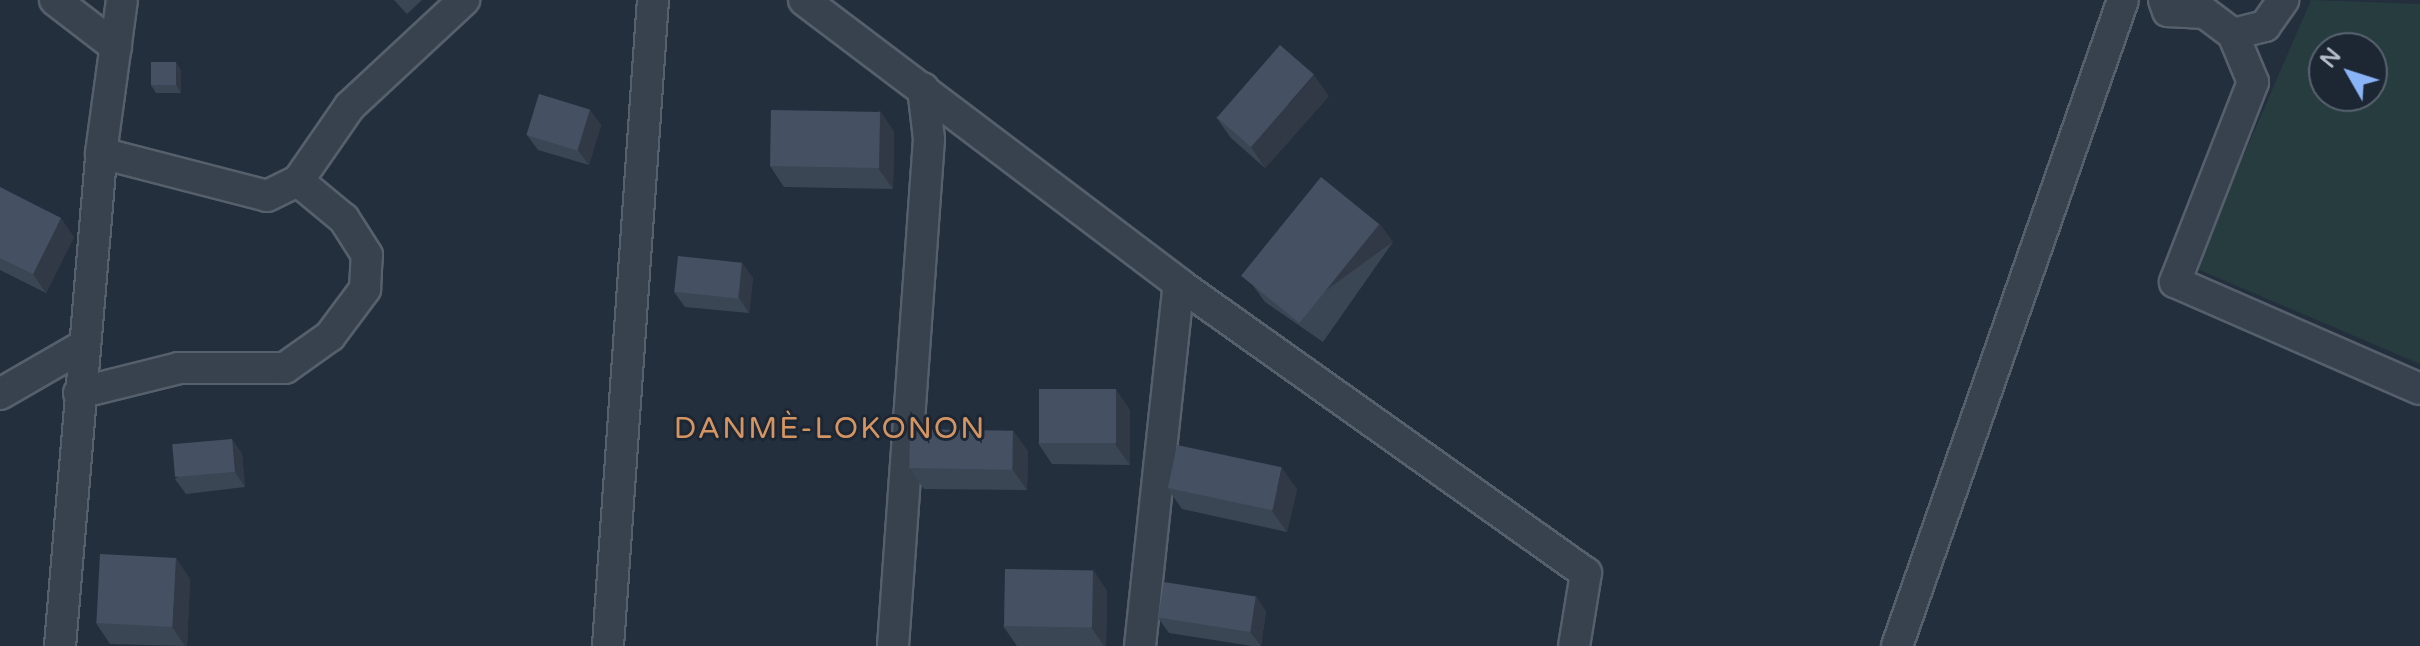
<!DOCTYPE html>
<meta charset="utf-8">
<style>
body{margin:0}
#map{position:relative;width:2420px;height:646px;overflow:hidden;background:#242f3e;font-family:"Varela Round",sans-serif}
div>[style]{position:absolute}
.green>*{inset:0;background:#263c3f}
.roads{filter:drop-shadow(2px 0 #565f6c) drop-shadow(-2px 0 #565f6c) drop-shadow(0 2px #565f6c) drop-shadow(0 -2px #565f6c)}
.street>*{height:30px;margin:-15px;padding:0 15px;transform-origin:15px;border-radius:15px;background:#38414e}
.wall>*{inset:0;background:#3b4654}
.shaded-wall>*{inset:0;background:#303945;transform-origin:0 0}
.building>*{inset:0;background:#455162;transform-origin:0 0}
span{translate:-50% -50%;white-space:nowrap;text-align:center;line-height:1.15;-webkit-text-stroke:6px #1d2633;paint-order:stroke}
.quarter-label{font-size:30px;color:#d59563;letter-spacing:2px}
.north{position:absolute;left:2308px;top:32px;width:80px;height:80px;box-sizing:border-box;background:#1d2633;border:2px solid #59626f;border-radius:50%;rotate:309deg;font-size:22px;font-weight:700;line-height:32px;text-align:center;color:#b4bcc9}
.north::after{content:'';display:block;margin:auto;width:28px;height:36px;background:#8ab4f8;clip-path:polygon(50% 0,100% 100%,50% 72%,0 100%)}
</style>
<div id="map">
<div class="green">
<i style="clip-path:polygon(evenodd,2311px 0,2420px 4px,2420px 364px,2195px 268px,2311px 0,2324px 48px,2372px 48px,2372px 96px,2324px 96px,2324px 48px)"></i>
</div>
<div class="roads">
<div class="street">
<i style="left:55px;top:0;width:77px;rotate:37.6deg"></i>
<i style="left:804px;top:0;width:470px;rotate:37.1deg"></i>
<i style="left:1179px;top:284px;width:499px;rotate:35.4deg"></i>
<i style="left:1586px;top:573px;width:74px;rotate:99.3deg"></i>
<i style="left:2164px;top:0;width:12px;rotate:70deg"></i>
<i style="left:2168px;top:11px;width:37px;rotate:3deg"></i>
<i style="left:2205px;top:13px;width:35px;rotate:37deg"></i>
<i style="left:2233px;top:34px;width:52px;rotate:67.4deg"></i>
<i style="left:2253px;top:82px;width:215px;rotate:111.3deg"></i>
<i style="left:2175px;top:282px;width:267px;rotate:23.6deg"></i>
<i style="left:2233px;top:34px;width:33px;rotate:-14deg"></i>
<i style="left:2265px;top:26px;width:32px;rotate:-55deg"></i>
<i style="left:101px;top:153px;width:171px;rotate:14.5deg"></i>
<i style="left:267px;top:196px;width:34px;rotate:-26deg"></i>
<i style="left:298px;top:181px;width:91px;rotate:-55.3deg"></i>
<i style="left:350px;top:106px;width:156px;rotate:-42.9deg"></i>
<i style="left:79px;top:393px;width:103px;rotate:-14deg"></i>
<i style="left:179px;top:368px;width:106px"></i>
<i style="left:285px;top:368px;width:55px;rotate:-35.4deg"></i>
<i style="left:330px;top:336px;width:59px;rotate:-53.3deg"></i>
<i style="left:365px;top:289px;width:34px;rotate:-87deg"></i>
<i style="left:367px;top:255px;width:43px;rotate:-122.6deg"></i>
<i style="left:344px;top:219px;width:60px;rotate:-140.4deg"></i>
<i style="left:0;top:394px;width:96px;rotate:-30deg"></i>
<i style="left:60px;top:646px;width:495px;rotate:-85.2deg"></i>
<i style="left:101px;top:153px;width:154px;rotate:-82.2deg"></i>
<i style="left:608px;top:646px;width:648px;rotate:-86.02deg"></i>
<i style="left:893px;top:646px;width:508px;rotate:-85.94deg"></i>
<i style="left:929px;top:139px;width:51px;rotate:-96.7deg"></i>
<i style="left:1140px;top:646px;width:364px;rotate:-83.9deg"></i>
<i style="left:1897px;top:646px;width:684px;rotate:-70.72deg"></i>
</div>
</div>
<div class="wall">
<i style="clip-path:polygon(394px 0,422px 0,407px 14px)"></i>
<i style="clip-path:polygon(181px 70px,181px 93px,156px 93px,151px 85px)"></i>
<i style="clip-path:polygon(1329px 96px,1265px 168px,1231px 138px,1216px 117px)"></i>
<i style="clip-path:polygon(590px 110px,601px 125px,589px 165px,538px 150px,527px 135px)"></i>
<i style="clip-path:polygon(880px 111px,894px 132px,893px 189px,784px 187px,770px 166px)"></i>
<i style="clip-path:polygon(0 187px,74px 237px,46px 293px,0 270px)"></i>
<i style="clip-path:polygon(1393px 242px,1323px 342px,1265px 302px,1252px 284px)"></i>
<i style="clip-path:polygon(742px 263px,753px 278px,749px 313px,685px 307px,674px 292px)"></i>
<i style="clip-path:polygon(1130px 410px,1130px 465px,1052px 464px,1038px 443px)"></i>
<i style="clip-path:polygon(232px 439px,242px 454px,245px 487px,186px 494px,175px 479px)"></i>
<i style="clip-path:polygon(1028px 451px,1027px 490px,924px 489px,909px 468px)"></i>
<i style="clip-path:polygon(1167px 488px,1297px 489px,1287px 532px,1182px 509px)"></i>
<i style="clip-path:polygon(176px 558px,190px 579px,187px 646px,110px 644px,96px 623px)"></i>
<i style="clip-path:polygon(1093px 570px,1107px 591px,1106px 646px,1017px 646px,1003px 626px)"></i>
<i style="clip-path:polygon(1266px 611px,1261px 646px,1252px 646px,1169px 633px,1158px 618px)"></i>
</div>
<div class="shaded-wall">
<i style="clip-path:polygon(176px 62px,181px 70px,181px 93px,176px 85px)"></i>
<i style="clip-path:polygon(1314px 75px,1329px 96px,1265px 168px,1251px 147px)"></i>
<i style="clip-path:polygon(590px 110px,601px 125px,589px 165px,578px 150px)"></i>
<i style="clip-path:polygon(880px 111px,894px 132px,893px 189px,878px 168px)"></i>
<i style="clip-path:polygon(61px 218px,74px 237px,46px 293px,33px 274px)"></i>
<i style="left:1380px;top:224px;width:22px;height:122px;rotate:54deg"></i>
<i style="clip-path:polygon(742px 263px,753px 278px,749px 313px,739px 298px)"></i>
<i style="clip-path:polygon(1116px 389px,1130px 410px,1130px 465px,1115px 444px)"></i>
<i style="clip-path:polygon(1013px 430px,1028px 451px,1027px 490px,1012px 469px)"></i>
<i style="clip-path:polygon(232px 439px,242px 454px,245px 487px,235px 472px)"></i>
<i style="clip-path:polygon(1282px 468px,1297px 489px,1287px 532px,1272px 511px)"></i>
<i style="clip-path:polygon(176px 558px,190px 579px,187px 646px,185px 646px,172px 627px)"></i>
<i style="clip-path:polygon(1093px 570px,1107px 591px,1106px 646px,1104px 646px,1091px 627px)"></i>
<i style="clip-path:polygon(1256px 596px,1266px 611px,1261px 646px,1250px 632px)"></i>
</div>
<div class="building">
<i style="left:1280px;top:45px;width:45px;height:96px;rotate:41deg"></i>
<i style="left:151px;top:62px;width:25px;height:23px"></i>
<i style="left:539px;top:94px;width:53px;height:43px;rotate:17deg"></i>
<i style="left:771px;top:110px;width:109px;height:56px;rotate:1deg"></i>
<i style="left:1321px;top:177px;width:75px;height:127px;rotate:39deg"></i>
<i style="clip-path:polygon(0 187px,61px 218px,33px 274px,0 258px)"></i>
<i style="left:678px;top:256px;width:64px;height:36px;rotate:6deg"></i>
<i style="left:1039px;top:389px;width:77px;height:54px"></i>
<i style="left:910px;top:429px;width:103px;height:39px;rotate:1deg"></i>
<i style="left:232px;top:439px;width:33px;height:60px;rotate:85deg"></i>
<i style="left:1177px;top:445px;width:107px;height:44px;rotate:12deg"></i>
<i style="left:100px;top:554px;width:76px;height:69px;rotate:3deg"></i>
<i style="left:1005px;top:569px;width:88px;height:57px;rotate:1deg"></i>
<i style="left:1164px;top:582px;width:93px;height:36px;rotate:9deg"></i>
</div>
<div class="quarter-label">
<span style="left:830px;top:429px">DANMÈ-LOKONON</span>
</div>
<div class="north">N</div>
</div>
